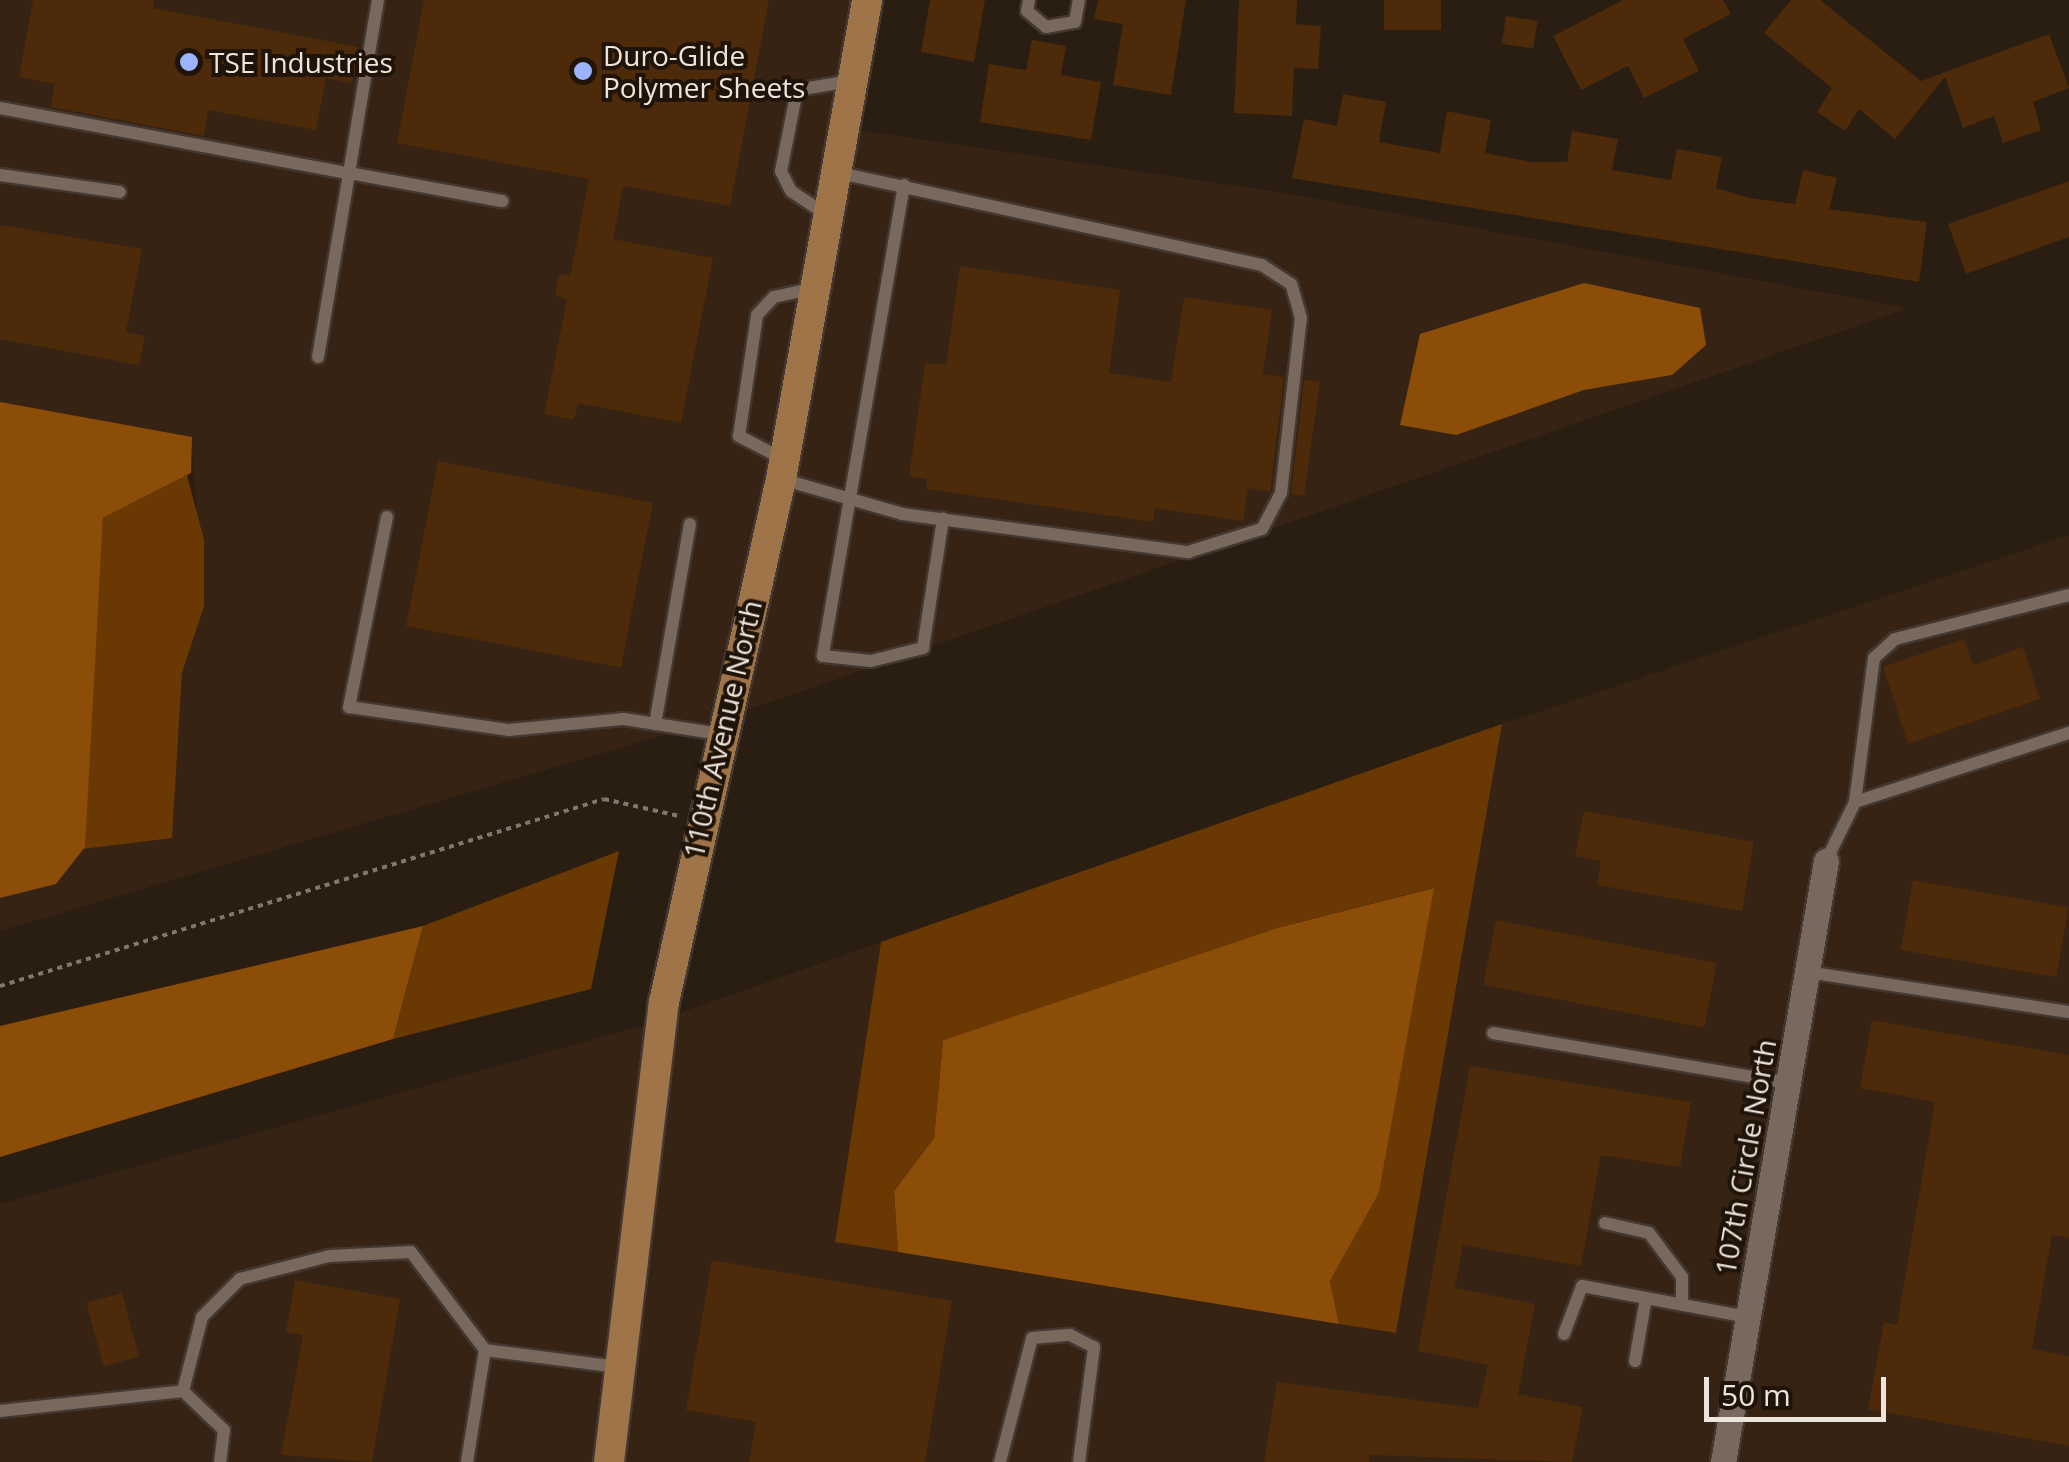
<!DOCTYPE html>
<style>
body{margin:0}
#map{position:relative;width:2069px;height:1462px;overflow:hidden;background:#2a1d12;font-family:"Open Sans",sans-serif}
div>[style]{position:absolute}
.built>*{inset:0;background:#362314}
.green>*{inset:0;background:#693803}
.water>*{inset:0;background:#8c4d08}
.building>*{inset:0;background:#4c2a0a;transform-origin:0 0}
.path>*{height:4px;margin-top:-2px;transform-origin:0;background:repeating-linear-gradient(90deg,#82766d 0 5px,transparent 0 10px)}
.roads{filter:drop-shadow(2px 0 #423831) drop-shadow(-2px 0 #423831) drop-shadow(0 2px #423831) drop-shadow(0 -2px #423831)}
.lane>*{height:12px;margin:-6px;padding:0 6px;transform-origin:6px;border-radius:6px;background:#79695c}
.street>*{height:25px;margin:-12.5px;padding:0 12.5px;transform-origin:12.5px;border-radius:12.5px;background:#79695c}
.secondary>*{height:30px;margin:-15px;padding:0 15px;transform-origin:15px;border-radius:15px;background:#9e7448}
.dots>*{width:28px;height:28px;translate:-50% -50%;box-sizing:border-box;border:5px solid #201409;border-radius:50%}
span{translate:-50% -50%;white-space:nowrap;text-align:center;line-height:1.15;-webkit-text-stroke:8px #201409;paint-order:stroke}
.poi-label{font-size:28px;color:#ede4dc}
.left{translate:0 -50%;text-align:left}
.street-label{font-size:28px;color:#ede4dc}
.scale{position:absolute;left:1704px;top:1377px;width:182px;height:45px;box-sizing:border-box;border:5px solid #ede4dc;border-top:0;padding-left:12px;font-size:30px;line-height:35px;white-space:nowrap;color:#ede4dc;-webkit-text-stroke:8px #201409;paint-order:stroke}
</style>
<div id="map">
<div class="built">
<i style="clip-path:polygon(0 0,852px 0,768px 477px,708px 722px,0 931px,0 898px,56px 884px,83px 849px,172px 837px,182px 673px,204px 605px,191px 438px,0 402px)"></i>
<i style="clip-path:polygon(evenodd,858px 130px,1279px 192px,1909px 308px,739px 713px,858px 130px,1583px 283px,1672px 375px,1584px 390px,1456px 434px,1541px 300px,1583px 283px)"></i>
<i style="clip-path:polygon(2069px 535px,2069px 1462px,1737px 1462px,1841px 852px,1814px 847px,1709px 1462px,623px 1462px,677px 1014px,881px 942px,836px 1242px,1396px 1333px,1502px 724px)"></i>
<i style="clip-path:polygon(648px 1024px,595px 1462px,0 1462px,0 1204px)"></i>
</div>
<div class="green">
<i style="clip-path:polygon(187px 475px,204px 540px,204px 606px,182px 673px,172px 838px,83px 849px,103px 518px)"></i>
<i style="clip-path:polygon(1502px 724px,1396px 1333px,1339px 1324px,1330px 1281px,1379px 1193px,1433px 888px,1277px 928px,943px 1040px,934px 1138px,894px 1191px,898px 1252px,835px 1242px,881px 942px)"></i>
<i style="clip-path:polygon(619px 851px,591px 989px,393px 1039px,423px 926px)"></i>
</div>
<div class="water">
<i style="clip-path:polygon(1584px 283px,1700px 308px,1706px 345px,1672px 375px,1584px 390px,1456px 435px,1400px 425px,1420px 334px)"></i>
<i style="clip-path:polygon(0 402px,192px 437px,191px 473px,103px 518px,85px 847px,56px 884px,0 898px)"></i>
<i style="clip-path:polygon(1434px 888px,1379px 1193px,1330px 1281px,1339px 1324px,898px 1252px,894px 1191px,934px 1138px,943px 1040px,1277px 928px)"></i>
<i style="clip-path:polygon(423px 926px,393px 1039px,0 1157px,0 1026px)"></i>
</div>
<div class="building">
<i style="clip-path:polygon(33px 0,154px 0,153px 8px,359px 47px,352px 83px,326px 78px,316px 130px,208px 110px,204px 136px,51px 107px,55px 84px,19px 77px)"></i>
<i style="clip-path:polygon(424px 0,769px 0,730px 206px,623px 186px,613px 239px,713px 258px,681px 423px,578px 403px,574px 420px,544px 414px,567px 299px,555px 296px,559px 274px,570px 276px,589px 179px,397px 143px)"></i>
<i style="clip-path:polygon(930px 0,985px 0,974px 62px,921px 52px)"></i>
<i style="clip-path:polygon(1098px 0,1186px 0,1171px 95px,1113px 85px,1123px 24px,1094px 19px)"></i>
<i style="clip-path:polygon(1239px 0,1297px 0,1296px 24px,1321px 26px,1318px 69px,1294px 68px,1292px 116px,1234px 113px)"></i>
<i style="left:1384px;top:0;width:57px;height:30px"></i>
<i style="clip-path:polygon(1623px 0,1723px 0,1731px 14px,1683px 39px,1699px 71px,1644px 98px,1628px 66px,1581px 90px,1553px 36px)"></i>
<i style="clip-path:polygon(1791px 0,1820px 0,1921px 81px,2049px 34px,2069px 88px,2033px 102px,2041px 130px,2003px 143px,1994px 116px,1963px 128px,1945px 77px,1895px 139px,1859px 109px,1845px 131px,1817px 112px,1832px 88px,1764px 33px)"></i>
<i style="left:1506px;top:16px;width:32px;height:28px;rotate:9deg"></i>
<i style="clip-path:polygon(1032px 40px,1066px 46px,1061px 75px,1101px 82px,1091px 140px,980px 122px,989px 64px,1026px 70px)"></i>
<i style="clip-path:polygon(1343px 94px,1386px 102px,1379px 142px,1440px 153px,1447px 111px,1491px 120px,1485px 153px,1531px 162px,1567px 162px,1572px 131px,1618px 139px,1612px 170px,1671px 180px,1677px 149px,1722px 157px,1716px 188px,1750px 198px,1795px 204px,1803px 170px,1837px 178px,1829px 209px,1927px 222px,1919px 282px,1292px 178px,1304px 119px,1337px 126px)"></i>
<i style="clip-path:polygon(2069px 181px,2069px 237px,1966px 274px,1948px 224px)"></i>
<i style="clip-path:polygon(0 225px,142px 249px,126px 332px,145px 336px,139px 365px,0 339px)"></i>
<i style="clip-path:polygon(960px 266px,1120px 290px,1109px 373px,1171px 382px,1184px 297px,1272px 310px,1263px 374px,1284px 377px,1270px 492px,1248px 488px,1243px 521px,1155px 508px,1153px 522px,926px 489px,927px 479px,909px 476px,925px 363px,946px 365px)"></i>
<i style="clip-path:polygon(1304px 380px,1320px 382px,1304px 496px,1291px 494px)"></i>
<i style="left:438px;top:461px;width:219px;height:168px;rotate:11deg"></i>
<i style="clip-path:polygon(1964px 639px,1973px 665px,2023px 647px,2040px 699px,1908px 744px,1883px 667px)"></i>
<i style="clip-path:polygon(1584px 811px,1754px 842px,1742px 911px,1597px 885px,1601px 861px,1575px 856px)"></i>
<i style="left:1913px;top:880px;width:158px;height:71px;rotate:10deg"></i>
<i style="left:1496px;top:920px;width:225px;height:66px;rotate:11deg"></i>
<i style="clip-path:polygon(1872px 1020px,2069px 1055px,2069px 1238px,2052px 1235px,2032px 1349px,2069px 1356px,2069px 1446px,1868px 1409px,1884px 1322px,1897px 1325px,1935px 1102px,1860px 1088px)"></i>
<i style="clip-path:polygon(1470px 1066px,1691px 1102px,1680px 1167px,1601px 1155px,1581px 1266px,1463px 1245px,1455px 1288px,1535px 1304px,1518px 1394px,1583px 1407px,1572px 1462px,1370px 1455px,1369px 1462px,1264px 1462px,1277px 1382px,1478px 1408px,1488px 1365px,1418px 1351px)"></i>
<i style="clip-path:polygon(712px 1260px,952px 1301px,925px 1462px,749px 1462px,756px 1422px,686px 1410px)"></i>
<i style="clip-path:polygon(295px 1280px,400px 1299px,372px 1462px,281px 1455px,303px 1335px,286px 1332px)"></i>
<i style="left:122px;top:1293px;width:66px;height:37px;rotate:75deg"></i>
</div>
<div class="path">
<i style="left:0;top:986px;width:632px;rotate:-17.2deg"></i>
<i style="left:604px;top:799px;width:77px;rotate:12.8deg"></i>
</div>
<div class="roads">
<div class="lane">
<i style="left:1029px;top:0;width:11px;rotate:100deg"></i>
<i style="left:1027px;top:11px;width:25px;rotate:40deg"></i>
<i style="left:1046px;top:27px;width:29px;rotate:-10deg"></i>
<i style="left:1075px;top:22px;width:22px;rotate:-80deg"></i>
<i style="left:0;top:108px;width:355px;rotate:10.6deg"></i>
<i style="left:349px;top:173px;width:175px;rotate:-80.5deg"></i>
<i style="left:0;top:175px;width:121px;rotate:8.1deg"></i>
<i style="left:904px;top:185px;width:478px;rotate:99.8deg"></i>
<i style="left:823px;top:656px;width:48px;rotate:5.9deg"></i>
<i style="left:871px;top:661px;width:54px;rotate:-14deg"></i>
<i style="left:923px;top:648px;width:131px;rotate:-81.2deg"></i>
<i style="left:827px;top:215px;width:43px;rotate:-146.3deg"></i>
<i style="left:791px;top:191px;width:22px;rotate:-117deg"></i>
<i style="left:781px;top:171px;width:83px;rotate:-78.8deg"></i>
<i style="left:797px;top:90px;width:54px;rotate:-9.6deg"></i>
<i style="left:318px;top:357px;width:187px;rotate:-80.4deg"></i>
<i style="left:349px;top:173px;width:156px;rotate:10.4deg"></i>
<i style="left:783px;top:459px;width:50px;rotate:-152.4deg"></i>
<i style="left:739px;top:436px;width:122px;rotate:-81.5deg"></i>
<i style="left:757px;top:315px;width:25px;rotate:-47deg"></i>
<i style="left:774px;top:297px;width:42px;rotate:-12.4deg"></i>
<i style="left:781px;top:479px;width:126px;rotate:16.1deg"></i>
<i style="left:902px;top:514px;width:289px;rotate:7.6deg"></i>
<i style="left:1188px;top:552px;width:77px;rotate:-17.3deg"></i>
<i style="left:1262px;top:529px;width:41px;rotate:-62.2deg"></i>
<i style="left:1281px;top:493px;width:176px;rotate:-83.5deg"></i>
<i style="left:1301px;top:318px;width:35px;rotate:-106deg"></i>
<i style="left:1291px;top:284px;width:35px;rotate:-147deg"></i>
<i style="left:1262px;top:265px;width:435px;rotate:-167.7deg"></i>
<i style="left:387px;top:517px;width:194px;rotate:101.3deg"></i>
<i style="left:349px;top:707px;width:162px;rotate:8.2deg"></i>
<i style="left:509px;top:730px;width:116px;rotate:-5.5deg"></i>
<i style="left:624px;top:719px;width:97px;rotate:8.9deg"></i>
<i style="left:655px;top:724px;width:203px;rotate:-80.1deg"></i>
<i style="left:1855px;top:802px;width:225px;rotate:-17.9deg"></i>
<i style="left:1826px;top:861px;width:66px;rotate:-63.8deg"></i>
<i style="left:1855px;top:802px;width:145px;rotate:-82.5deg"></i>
<i style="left:1874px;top:658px;width:28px;rotate:-42deg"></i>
<i style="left:1895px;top:639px;width:179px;rotate:-14.2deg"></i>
<i style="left:1807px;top:972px;width:265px;rotate:8.7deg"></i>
<i style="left:1493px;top:1033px;width:299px;rotate:9.6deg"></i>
<i style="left:1605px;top:1223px;width:45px;rotate:12.8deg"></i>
<i style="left:1649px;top:1233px;width:55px;rotate:53.1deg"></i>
<i style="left:1682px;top:1277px;width:28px;rotate:90deg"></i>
<i style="left:1564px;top:1334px;width:51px;rotate:-69.4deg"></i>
<i style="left:1582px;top:1286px;width:169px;rotate:10.6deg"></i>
<i style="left:1635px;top:1361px;width:64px;rotate:-80.1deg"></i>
<i style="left:183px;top:1391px;width:76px;rotate:-75.6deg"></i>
<i style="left:202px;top:1317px;width:54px;rotate:-45deg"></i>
<i style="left:240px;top:1279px;width:92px;rotate:-14.5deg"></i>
<i style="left:329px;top:1256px;width:82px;rotate:-2.8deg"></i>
<i style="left:411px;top:1252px;width:123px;rotate:52.9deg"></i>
<i style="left:0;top:1411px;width:184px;rotate:-6.2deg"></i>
<i style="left:183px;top:1391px;width:57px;rotate:43.6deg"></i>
<i style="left:224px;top:1430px;width:32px;rotate:97deg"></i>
<i style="left:467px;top:1462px;width:113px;rotate:-80.9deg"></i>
<i style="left:485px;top:1350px;width:134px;rotate:7.3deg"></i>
<i style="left:1000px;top:1462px;width:128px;rotate:-75.5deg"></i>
<i style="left:1032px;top:1338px;width:38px;rotate:-5deg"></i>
<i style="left:1070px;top:1335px;width:27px;rotate:27deg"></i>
<i style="left:1094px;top:1347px;width:116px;rotate:97.4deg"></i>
</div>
<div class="street">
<i style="left:1723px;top:1462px;width:610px;rotate:-80.28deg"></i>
</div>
<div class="secondary">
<i style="left:609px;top:1462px;width:463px;rotate:-83.2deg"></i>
<i style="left:664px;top:1002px;width:536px;rotate:-77.39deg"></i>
<i style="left:781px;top:479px;width:487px;rotate:-79.8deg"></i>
</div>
</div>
<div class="dots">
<i style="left:189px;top:62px;background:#9cb4fd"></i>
<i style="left:583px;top:71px;background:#9cb4fd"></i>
</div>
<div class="poi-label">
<span class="left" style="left:603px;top:71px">Duro-Glide<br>Polymer Sheets</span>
<span class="left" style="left:209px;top:62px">TSE Industries</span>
</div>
<div class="street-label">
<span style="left:722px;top:729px;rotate:-77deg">110th Avenue North</span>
<span style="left:1745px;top:1157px;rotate:-80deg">107th Circle North</span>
</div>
<div class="scale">50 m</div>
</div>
